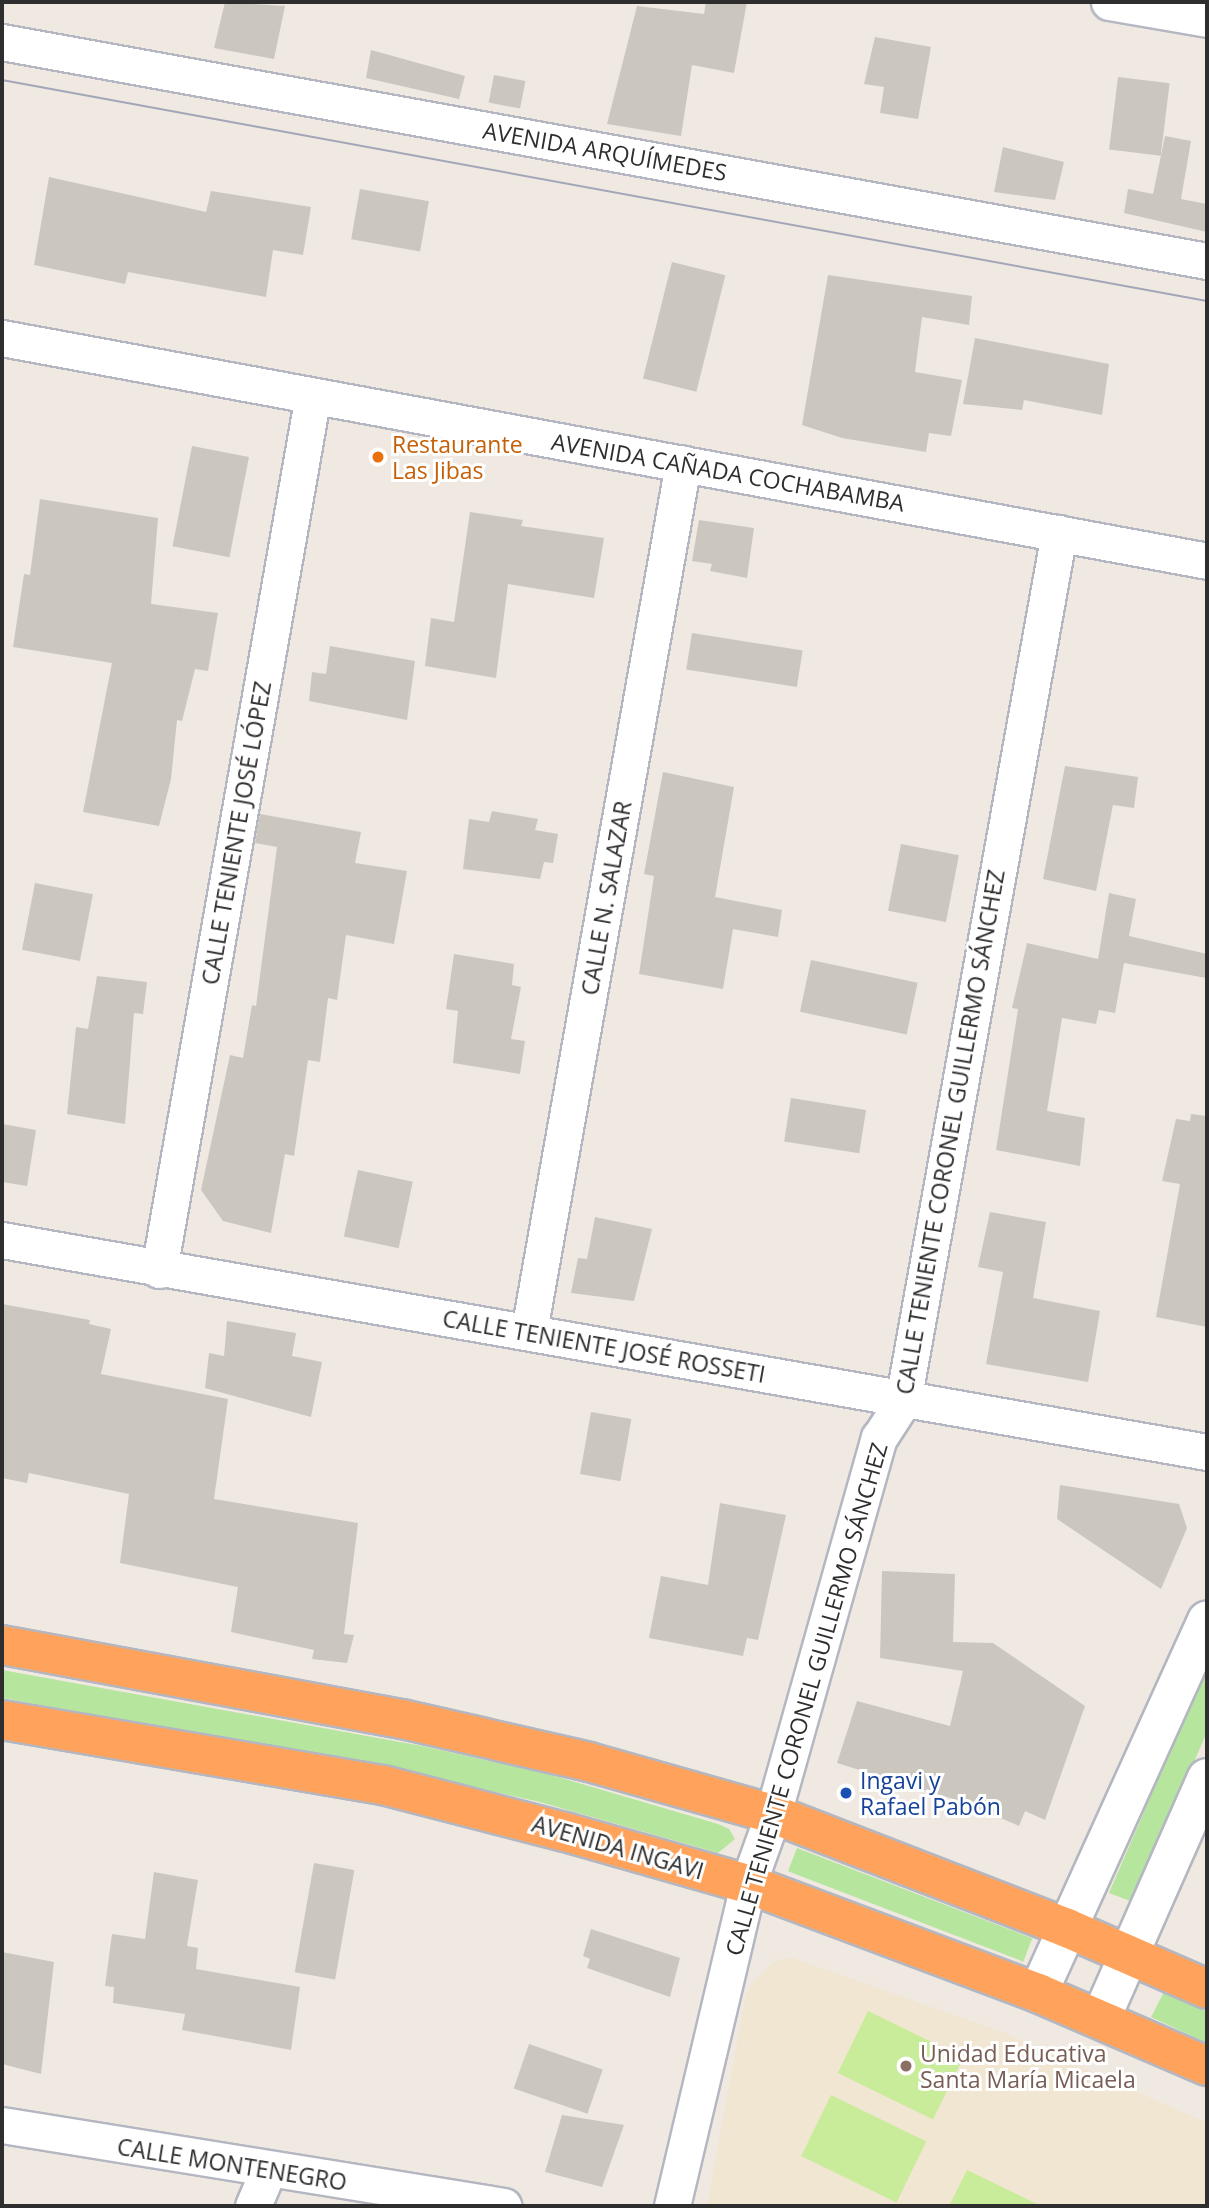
<!DOCTYPE html>
<meta charset="utf-8">
<style>
body{margin:0}
#map{position:relative;width:1209px;height:2208px;overflow:hidden;background:#efe9e1;font-family:"Open Sans",sans-serif}
div>[style]{position:absolute}
.education>*{inset:0;background:#f0e6d1}
.green>*{inset:0;background:#b6e59e;transform-origin:0 0}
.pitch>*{inset:0;background:#c9ec9a;transform-origin:0 0}
.building>*{inset:0;background:#cbc7bf;transform-origin:0 0}
.roads{filter:drop-shadow(2px 0 #b4b7c1) drop-shadow(-2px 0 #b4b7c1) drop-shadow(0 2px #b4b7c1) drop-shadow(0 -2px #b4b7c1)}
.street>*{height:35px;margin:-17.5px;padding:0 17.5px;transform-origin:17.5px;border-radius:17.5px;background:#fff}
.secondary>*{height:38px;margin:-19px;padding:0 19px;transform-origin:19px;border-radius:19px;background:#fff}
.highway>*{height:38px;margin:-19px;padding:0 19px;transform-origin:19px;border-radius:19px;background:#ffa35c}
.tram>*{height:2px;margin:-1px;padding:0 1px;transform-origin:1px;border-radius:1px;background:#a3a6b8}
.dots>*{width:19px;height:19px;translate:-50% -50%;box-sizing:border-box;border:4px solid #fff;border-radius:50%}
span{translate:-50% -50%;white-space:nowrap;text-align:center;line-height:1.15;-webkit-text-stroke:6px #fff;paint-order:stroke}
.street-label{font-size:23px;color:#2e2e2e}
.food-label{font-size:23px;color:#c56008}
.left{translate:0 -50%;text-align:left}
.transit-label{font-size:23px;color:#164399}
.education-label{font-size:23px;color:#785e54}
.frame{position:absolute;inset:0;border:4px solid #2e2e2e;pointer-events:none}
</style>
<div id="map">
<div class="education">
<i style="clip-path:polygon(790px 1957px,1005px 2033px,1207px 2123px,1207px 2206px,707px 2206px,745px 1999px,753px 1982px,772px 1963px)"></i>
</div>
<div class="green">
<i style="clip-path:polygon(1207px 1666px,1207px 1732px,1133px 1902px,1109px 1893px)"></i>
<i style="clip-path:polygon(2px 1670px,422px 1746px,548px 1774px,718px 1824px,729px 1829px,735px 1839px,718px 1853px,540px 1802px,416px 1774px,2px 1698px)"></i>
<i style="left:797px;top:1848px;width:252px;height:25px;rotate:21deg"></i>
<i style="clip-path:polygon(1164px 1992px,1207px 2012px,1207px 2043px,1151px 2017px)"></i>
</div>
<div class="pitch">
<i style="left:868px;top:2011px;width:106px;height:69px;rotate:26deg"></i>
<i style="left:831px;top:2095px;width:106px;height:68px;rotate:26deg"></i>
<i style="clip-path:polygon(967px 2170px,1041px 2206px,949px 2206px)"></i>
</div>
<div class="building">
<i style="clip-path:polygon(225px 2px,285px 6px,274px 59px,214px 48px)"></i>
<i style="clip-path:polygon(706px 2px,747px 2px,734px 73px,692px 65px,681px 136px,607px 124px,637px 6px,704px 14px)"></i>
<i style="clip-path:polygon(875px 37px,931px 47px,918px 119px,880px 113px,884px 87px,864px 84px)"></i>
<i style="clip-path:polygon(371px 50px,465px 76px,459px 99px,366px 78px)"></i>
<i style="left:494px;top:75px;width:32px;height:28px;rotate:11deg"></i>
<i style="left:1118px;top:77px;width:52px;height:73px;rotate:7deg"></i>
<i style="clip-path:polygon(1165px 136px,1191px 141px,1181px 199px,1207px 204px,1207px 232px,1124px 213px,1128px 189px,1153px 194px)"></i>
<i style="clip-path:polygon(1003px 147px,1064px 162px,1055px 200px,994px 192px)"></i>
<i style="clip-path:polygon(49px 177px,206px 212px,211px 191px,311px 207px,303px 255px,273px 250px,266px 297px,128px 272px,125px 284px,34px 265px)"></i>
<i style="left:360px;top:189px;width:70px;height:51px;rotate:10deg"></i>
<i style="left:672px;top:262px;width:55px;height:120px;rotate:14deg"></i>
<i style="clip-path:polygon(828px 275px,972px 296px,969px 325px,922px 317px,915px 372px,962px 380px,951px 436px,929px 433px,926px 452px,842px 438px,802px 425px)"></i>
<i style="clip-path:polygon(975px 338px,1109px 364px,1102px 415px,1024px 400px,1022px 410px,963px 404px)"></i>
<i style="left:192px;top:446px;width:58px;height:102px;rotate:11deg"></i>
<i style="clip-path:polygon(40px 499px,158px 518px,151px 604px,218px 613px,208px 671px,195px 669px,182px 721px,177px 720px,171px 779px,159px 826px,83px 812px,112px 663px,13px 647px,24px 574px,30px 575px)"></i>
<i style="clip-path:polygon(470px 512px,523px 520px,521px 526px,604px 538px,594px 598px,508px 584px,496px 678px,425px 666px,431px 618px,454px 622px)"></i>
<i style="clip-path:polygon(699px 520px,754px 528px,747px 578px,710px 571px,712px 564px,692px 561px)"></i>
<i style="left:692px;top:633px;width:112px;height:37px;rotate:9deg"></i>
<i style="clip-path:polygon(330px 646px,415px 661px,407px 720px,309px 701px,312px 672px,326px 674px)"></i>
<i style="clip-path:polygon(1065px 766px,1138px 777px,1134px 808px,1113px 805px,1096px 891px,1043px 879px)"></i>
<i style="clip-path:polygon(663px 772px,734px 787px,715px 897px,782px 910px,778px 937px,733px 929px,723px 989px,639px 974px,654px 876px,644px 874px)"></i>
<i style="clip-path:polygon(492px 811px,538px 819px,535px 830px,558px 834px,553px 863px,544px 862px,540px 879px,463px 869px,469px 819px,489px 822px)"></i>
<i style="clip-path:polygon(260px 814px,361px 832px,355px 863px,407px 871px,394px 944px,346px 935px,337px 1000px,328px 998px,320px 1062px,308px 1060px,294px 1156px,285px 1154px,271px 1233px,223px 1221px,201px 1190px,230px 1055px,243px 1058px,252px 1005px,256px 1006px,277px 847px,255px 843px)"></i>
<i style="left:901px;top:844px;width:59px;height:68px;rotate:11deg"></i>
<i style="left:35px;top:883px;width:59px;height:68px;rotate:11deg"></i>
<i style="clip-path:polygon(1109px 893px,1136px 899px,1129px 936px,1207px 954px,1206px 978px,1124px 963px,1115px 1013px,1099px 1010px,1096px 1024px,1062px 1018px,1047px 1111px,1085px 1118px,1080px 1166px,996px 1150px,1018px 1009px,1012px 1008px,1027px 943px,1098px 959px)"></i>
<i style="clip-path:polygon(454px 954px,514px 964px,512px 985px,521px 987px,511px 1039px,525px 1041px,520px 1074px,453px 1063px,458px 1011px,446px 1009px)"></i>
<i style="left:811px;top:960px;width:109px;height:53px;rotate:12deg"></i>
<i style="clip-path:polygon(97px 976px,147px 982px,143px 1014px,134px 1013px,125px 1124px,67px 1114px,76px 1027px,88px 1029px)"></i>
<i style="left:791px;top:1098px;width:76px;height:44px;rotate:9deg"></i>
<i style="clip-path:polygon(1191px 1114px,1207px 1116px,1207px 1327px,1156px 1317px,1180px 1184px,1162px 1181px,1176px 1119px,1190px 1121px)"></i>
<i style="clip-path:polygon(2px 1124px,36px 1130px,27px 1186px,2px 1182px)"></i>
<i style="left:358px;top:1170px;width:56px;height:68px;rotate:12deg"></i>
<i style="clip-path:polygon(990px 1212px,1046px 1222px,1033px 1298px,1100px 1311px,1088px 1382px,986px 1364px,1003px 1272px,978px 1267px)"></i>
<i style="clip-path:polygon(595px 1217px,652px 1229px,634px 1301px,571px 1293px,578px 1258px,587px 1259px)"></i>
<i style="clip-path:polygon(2px 1304px,90px 1320px,89px 1324px,111px 1329px,101px 1374px,228px 1399px,214px 1499px,358px 1523px,344px 1634px,354px 1635px,347px 1663px,312px 1659px,314px 1650px,231px 1632px,238px 1587px,120px 1563px,129px 1494px,29px 1473px,27px 1483px,2px 1478px)"></i>
<i style="clip-path:polygon(227px 1321px,296px 1333px,292px 1356px,322px 1362px,311px 1417px,205px 1388px,209px 1353px,224px 1356px)"></i>
<i style="left:591px;top:1412px;width:41px;height:63px;rotate:10deg"></i>
<i style="clip-path:polygon(1060px 1485px,1179px 1504px,1187px 1528px,1161px 1589px,1057px 1519px)"></i>
<i style="clip-path:polygon(720px 1503px,786px 1515px,758px 1640px,747px 1638px,743px 1656px,649px 1638px,661px 1576px,708px 1585px)"></i>
<i style="clip-path:polygon(882px 1571px,955px 1574px,953px 1642px,993px 1643px,1085px 1706px,1045px 1820px,1025px 1811px,1019px 1826px,966px 1803px,837px 1763px,857px 1701px,950px 1726px,963px 1671px,880px 1658px)"></i>
<i style="left:314px;top:1863px;width:41px;height:111px;rotate:10deg"></i>
<i style="clip-path:polygon(154px 1872px,198px 1880px,187px 1946px,198px 1948px,196px 1969px,300px 1987px,291px 2050px,182px 2030px,185px 2014px,113px 2003px,114px 1987px,105px 1986px,112px 1934px,145px 1939px)"></i>
<i style="clip-path:polygon(591px 1929px,680px 1958px,670px 1997px,587px 1968px,590px 1959px,583px 1956px)"></i>
<i style="clip-path:polygon(2px 1952px,54px 1962px,41px 2074px,2px 2064px)"></i>
<i style="left:529px;top:2044px;width:78px;height:47px;rotate:19deg"></i>
<i style="clip-path:polygon(562px 2115px,624px 2125px,602px 2187px,545px 2172px)"></i>
</div>
<div class="roads">
<div class="street">
<i style="left:1109px;top:2px;width:99px;rotate:9.8deg"></i>
<i style="left:2px;top:42px;width:1225px;rotate:10.3deg"></i>
<i style="left:2px;top:338px;width:1225px;rotate:10.48deg"></i>
<i style="left:2px;top:1240px;width:1224px;rotate:9.98deg"></i>
<i style="left:159px;top:1270px;width:888px;rotate:-80.02deg"></i>
<i style="left:529px;top:1331px;width:881px;rotate:-79.93deg"></i>
<i style="left:2px;top:2125px;width:508px;rotate:9.17deg"></i>
<i style="left:253px;top:2206px;width:38px;rotate:-67deg"></i>
<i style="left:672px;top:2206px;width:331px;rotate:-76.7deg"></i>
<i style="left:748px;top:1884px;width:74px;rotate:-70.3deg"></i>
<i style="left:773px;top:1814px;width:391px;rotate:-74.3deg"></i>
<i style="left:879px;top:1438px;width:44px;rotate:-57deg"></i>
<i style="left:903px;top:1401px;width:882px;rotate:-79.81deg"></i>
</div>
<div class="secondary">
<i style="left:1038px;top:1993px;width:409px;rotate:-65.6deg"></i>
<i style="left:1101px;top:2018px;width:262px;rotate:-66.2deg"></i>
</div>
<div class="highway">
<i style="left:2px;top:1645px;width:407px;rotate:10.5deg"></i>
<i style="left:402px;top:1719px;width:192px;rotate:12.9deg"></i>
<i style="left:589px;top:1762px;width:191px;rotate:15.8deg"></i>
<i style="left:773px;top:1814px;width:315px;rotate:21.2deg"></i>
<i style="left:1067px;top:1928px;width:153px;rotate:23.5deg"></i>
<i style="left:2px;top:1720px;width:387px;rotate:9.7deg"></i>
<i style="left:383px;top:1785px;width:188px;rotate:14.5deg"></i>
<i style="left:565px;top:1832px;width:190px;rotate:15.9deg"></i>
<i style="left:748px;top:1884px;width:310px;rotate:20.6deg"></i>
<i style="left:1038px;top:1993px;width:184px;rotate:23.4deg"></i>
</div>
</div>
<div class="tram">
<i style="left:2px;top:80px;width:1225px;rotate:10.39deg"></i>
</div>
<div class="dots">
<i style="left:378px;top:457px;background:#e8710a"></i>
<i style="left:846px;top:1793px;background:#1a4fb4"></i>
<i style="left:906px;top:2066px;background:#8d6e63"></i>
</div>
<div class="street-label">
<span style="left:605px;top:151px;rotate:10deg">AVENIDA ARQUÍMEDES</span>
<span style="left:728px;top:472px;rotate:10deg">AVENIDA CAÑADA COCHABAMBA</span>
<span style="left:236px;top:833px;rotate:-80deg">CALLE TENIENTE JOSÉ LÓPEZ</span>
<span style="left:606px;top:898px;rotate:-80deg">CALLE N. SALAZAR</span>
<span style="left:950px;top:1132px;rotate:-80deg">CALLE TENIENTE CORONEL GUILLERMO SÁNCHEZ</span>
<span style="left:604px;top:1346px;rotate:10deg">CALLE TENIENTE JOSÉ ROSSETI</span>
<span style="left:806px;top:1699px;rotate:-74deg">CALLE TENIENTE CORONEL GUILLERMO SÁNCHEZ</span>
<span style="left:618px;top:1847px;rotate:16deg">AVENIDA INGAVI</span>
<span style="left:232px;top:2164px;rotate:9deg">CALLE MONTENEGRO</span>
</div>
<div class="food-label">
<span class="left" style="left:392px;top:457px">Restaurante<br>Las Jibas</span>
</div>
<div class="transit-label">
<span class="left" style="left:860px;top:1793px">Ingavi y<br>Rafael Pabón</span>
</div>
<div class="education-label">
<span class="left" style="left:920px;top:2066px">Unidad Educativa<br>Santa María Micaela</span>
</div>
<div class="frame"></div>
</div>
